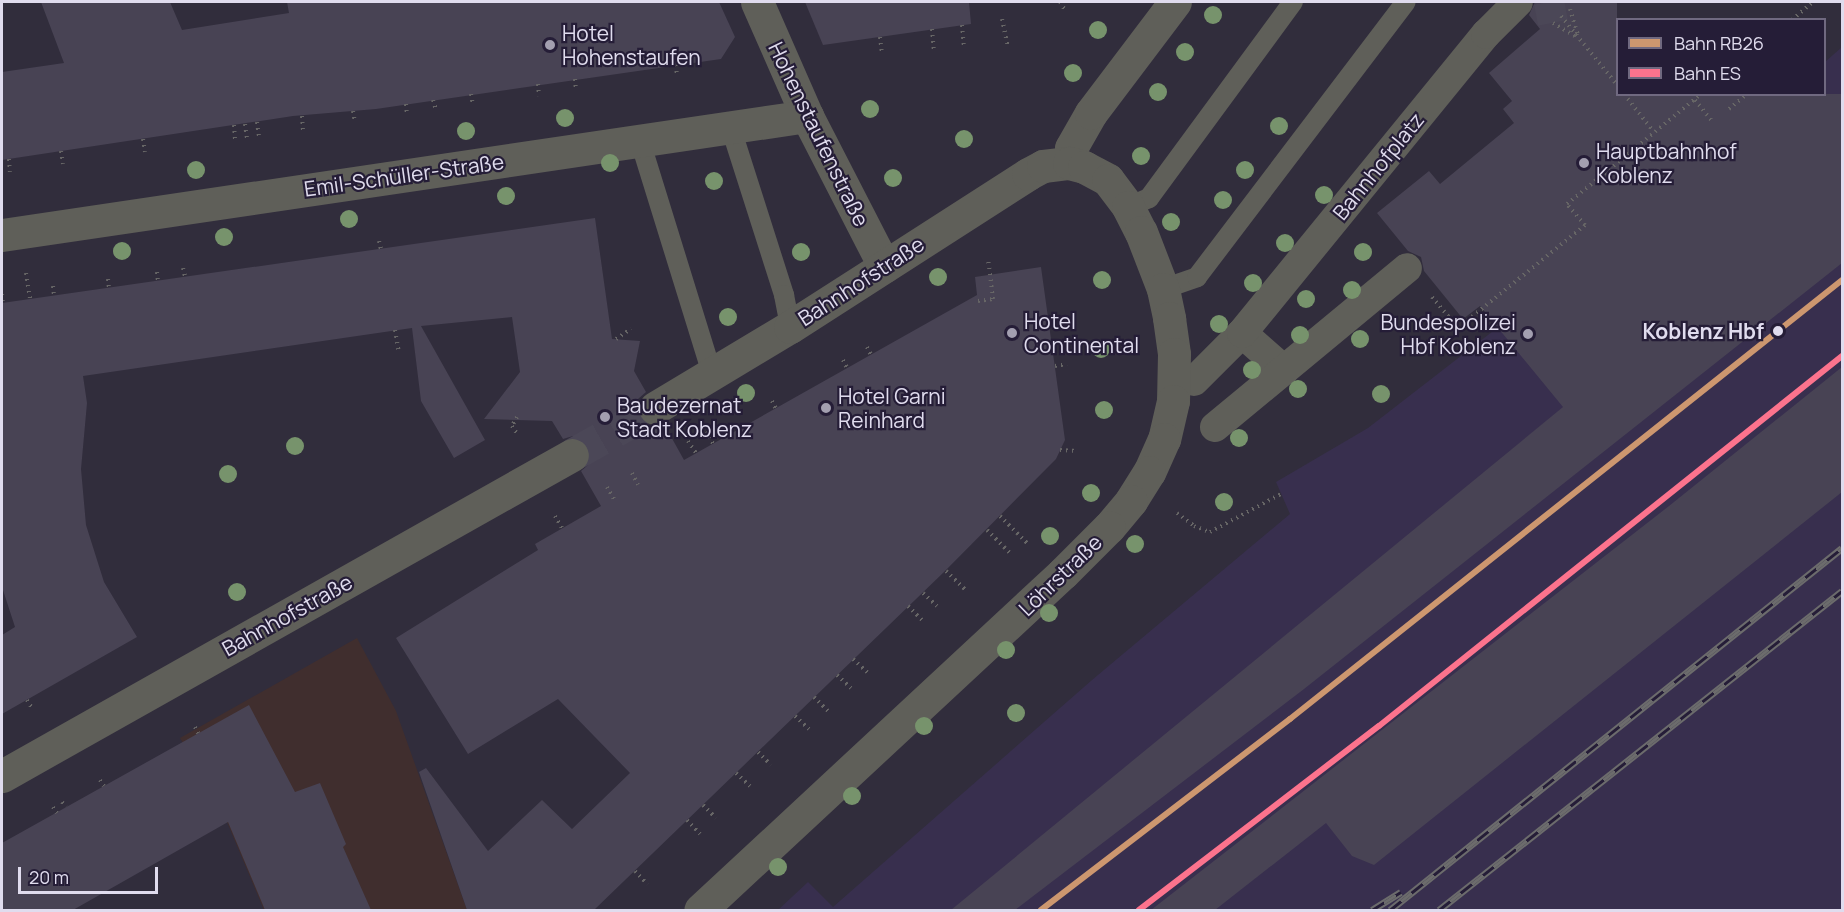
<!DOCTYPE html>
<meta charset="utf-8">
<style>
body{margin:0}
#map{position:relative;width:1844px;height:912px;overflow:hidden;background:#312d3c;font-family:Manrope,sans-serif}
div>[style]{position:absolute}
.commercial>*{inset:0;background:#402e2e}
.built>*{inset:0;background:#382f4e}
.building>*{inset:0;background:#484354}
.pedestrian-tunnel>*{height:30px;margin-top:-15px;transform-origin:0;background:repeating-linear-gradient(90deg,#4b4757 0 30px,transparent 0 45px)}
.minor-tunnel>*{height:33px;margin-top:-16.5px;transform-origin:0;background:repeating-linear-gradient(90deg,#4b4757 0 33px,transparent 0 49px)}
.path>*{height:4px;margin-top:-2px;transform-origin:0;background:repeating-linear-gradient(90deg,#676666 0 1.5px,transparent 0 6px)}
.service>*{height:20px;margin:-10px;padding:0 10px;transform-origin:10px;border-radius:10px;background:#5f5f59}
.pedestrian>*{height:30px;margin:-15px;padding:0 15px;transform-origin:15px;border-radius:15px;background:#5f5f59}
.minor>*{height:33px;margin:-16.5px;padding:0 16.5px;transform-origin:16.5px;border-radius:16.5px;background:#5f5f59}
.rail>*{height:7px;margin-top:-3.5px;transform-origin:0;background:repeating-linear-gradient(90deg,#251d37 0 14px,#6c6c6c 0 28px);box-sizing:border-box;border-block:2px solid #6c6c6c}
.rail-1>*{height:6px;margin:-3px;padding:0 3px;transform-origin:3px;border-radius:3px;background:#cd976f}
.rail-2>*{height:6px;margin:-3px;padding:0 3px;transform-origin:3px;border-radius:3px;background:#fc738d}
.trees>*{width:18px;height:18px;margin:-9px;border-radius:50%;background:#77936c}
.dots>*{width:16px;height:16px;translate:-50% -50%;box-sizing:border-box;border:3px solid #251d37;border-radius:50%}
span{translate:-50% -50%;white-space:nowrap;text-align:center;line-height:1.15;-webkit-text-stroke:4.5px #251d37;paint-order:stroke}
.poi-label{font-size:21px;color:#e0dcee}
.left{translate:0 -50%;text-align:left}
.right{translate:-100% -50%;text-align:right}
.street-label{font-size:21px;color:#e0dcee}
.stop-label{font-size:21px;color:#e0dcee;font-weight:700}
.frame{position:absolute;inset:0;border:3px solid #e0dcee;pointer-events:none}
.legend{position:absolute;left:1616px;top:18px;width:210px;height:78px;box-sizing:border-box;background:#251d37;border:2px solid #706980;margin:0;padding:8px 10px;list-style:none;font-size:18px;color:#e0dcee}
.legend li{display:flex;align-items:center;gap:12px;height:30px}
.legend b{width:30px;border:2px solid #706980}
.scale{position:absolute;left:18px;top:867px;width:140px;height:27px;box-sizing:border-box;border:3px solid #e0dcee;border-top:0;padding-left:8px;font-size:18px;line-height:21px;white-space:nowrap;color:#e0dcee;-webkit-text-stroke:4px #251d37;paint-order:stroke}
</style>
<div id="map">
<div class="commercial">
<i style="clip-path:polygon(357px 638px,396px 711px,467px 910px,264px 910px,222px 810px,180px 738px)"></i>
</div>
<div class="built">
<i style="clip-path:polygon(1842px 47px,1842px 910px,778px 910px,808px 882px,833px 907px,1092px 680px,1290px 514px,1276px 482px,1368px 428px,1506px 321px,1824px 94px,1825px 62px)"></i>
</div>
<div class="building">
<i style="clip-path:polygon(41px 2px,170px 2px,182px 30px,289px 13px,287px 2px,719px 2px,735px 37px,721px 59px,376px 109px,293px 116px,2px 160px,2px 72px,64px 63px)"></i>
<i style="clip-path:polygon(805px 2px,969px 2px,971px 24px,823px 45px)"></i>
<i style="clip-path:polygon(1535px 2px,1617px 2px,1617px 94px,1842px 94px,1842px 263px,1304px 689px,1015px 910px,951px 910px,1563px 407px,1480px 306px,1463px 319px,1424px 271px,1421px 257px,1408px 251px,1377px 213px,1429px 171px,1440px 184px,1514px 123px,1503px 109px,1512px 101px,1489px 73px,1540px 29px,1529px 15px)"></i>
<i style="clip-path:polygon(595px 218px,612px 339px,640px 341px,634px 371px,646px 392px,638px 399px,636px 408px,639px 417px,646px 425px,656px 427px,664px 424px,684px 460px,977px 295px,975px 277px,1041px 267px,1065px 440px,1056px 459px,944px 572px,594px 910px,467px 910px,419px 772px,426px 768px,488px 851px,542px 800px,572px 829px,630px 773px,558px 699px,468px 754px,396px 638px,538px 550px,535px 544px,601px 506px,581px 471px,588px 465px,591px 456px,589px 446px,582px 439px,573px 436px,563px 439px,552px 421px,484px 419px,520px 372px,512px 317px,421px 326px,485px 440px,454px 458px,421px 401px,412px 328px,83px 376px,87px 403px,81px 469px,86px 525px,104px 582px,137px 637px,2px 714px,2px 635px,15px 627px,2px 587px,2px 303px)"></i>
<i style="clip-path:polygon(1842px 367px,1842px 492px,1374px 865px,1352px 856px,1326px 823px,1215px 910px,1151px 910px,1669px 506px)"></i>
<i style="clip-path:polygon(249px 705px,295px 792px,320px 783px,346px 844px,343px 847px,371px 910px,265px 910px,228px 822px,73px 910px,2px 910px,2px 843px)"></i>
</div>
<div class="pedestrian-tunnel">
<i style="left:1549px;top:2px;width:21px;rotate:79deg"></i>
</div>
<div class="minor-tunnel">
<i style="left:572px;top:455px;width:95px;rotate:-29.5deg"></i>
</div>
<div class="path">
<i style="left:1060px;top:2px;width:9px;rotate:58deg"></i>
<i style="left:1570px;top:9px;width:27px;rotate:73deg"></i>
<i style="left:1561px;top:16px;width:90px;rotate:50.8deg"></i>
<i style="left:1002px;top:19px;width:29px;rotate:78deg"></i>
<i style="left:1792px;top:20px;width:28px;rotate:-41deg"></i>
<i style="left:1553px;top:23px;width:26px;rotate:31deg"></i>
<i style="left:962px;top:25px;width:24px;rotate:85deg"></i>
<i style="left:932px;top:29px;width:22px;rotate:85deg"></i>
<i style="left:880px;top:37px;width:16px;rotate:83deg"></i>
<i style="left:676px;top:65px;width:11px;rotate:85deg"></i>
<i style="left:575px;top:79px;width:11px;rotate:85deg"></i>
<i style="left:538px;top:84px;width:12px;rotate:85deg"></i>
<i style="left:471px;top:94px;width:11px;rotate:80deg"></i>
<i style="left:1624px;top:94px;width:48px;rotate:51.7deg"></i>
<i style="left:433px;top:100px;width:10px;rotate:73deg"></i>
<i style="left:1695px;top:100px;width:28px;rotate:51deg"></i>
<i style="left:406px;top:104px;width:11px;rotate:85deg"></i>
<i style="left:1729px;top:109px;width:23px;rotate:-40deg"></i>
<i style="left:353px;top:111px;width:11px;rotate:80deg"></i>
<i style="left:302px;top:116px;width:14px;rotate:86deg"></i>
<i style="left:257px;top:122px;width:14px;rotate:82deg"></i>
<i style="left:245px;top:124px;width:14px;rotate:82deg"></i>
<i style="left:234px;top:125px;width:15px;rotate:86deg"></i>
<i style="left:143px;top:139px;width:13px;rotate:81deg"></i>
<i style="left:61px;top:151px;width:13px;rotate:81deg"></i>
<i style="left:9px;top:159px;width:13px;rotate:86deg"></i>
<i style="left:379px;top:241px;width:9px;rotate:77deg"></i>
<i style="left:183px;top:268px;width:9px;rotate:77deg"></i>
<i style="left:157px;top:272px;width:9px;rotate:84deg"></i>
<i style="left:26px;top:273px;width:26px;rotate:81deg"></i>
<i style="left:108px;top:279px;width:9px;rotate:84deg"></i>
<i style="left:53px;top:286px;width:10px;rotate:84deg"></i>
<i style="left:2px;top:294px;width:9px;rotate:84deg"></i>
<i style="left:1432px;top:297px;width:40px;rotate:50deg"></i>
<i style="left:1458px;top:328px;width:164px;rotate:-39deg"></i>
<i style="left:1585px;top:225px;width:28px;rotate:-131deg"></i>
<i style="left:1567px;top:204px;width:173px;rotate:-39.4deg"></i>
<i style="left:978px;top:301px;width:15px;rotate:-8deg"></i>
<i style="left:993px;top:299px;width:38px;rotate:-97deg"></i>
<i style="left:1049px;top:324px;width:13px;rotate:-4deg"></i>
<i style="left:395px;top:330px;width:23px;rotate:80deg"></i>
<i style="left:616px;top:339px;width:18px;rotate:-34deg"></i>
<i style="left:867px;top:347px;width:9px;rotate:63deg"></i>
<i style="left:843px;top:360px;width:9px;rotate:63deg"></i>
<i style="left:1055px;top:366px;width:12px;rotate:-9deg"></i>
<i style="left:772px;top:401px;width:9px;rotate:63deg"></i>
<i style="left:517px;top:417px;width:10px;rotate:119deg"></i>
<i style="left:512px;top:426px;width:11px;rotate:56deg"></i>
<i style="left:707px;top:431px;width:14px;rotate:65deg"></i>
<i style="left:688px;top:441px;width:14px;rotate:56deg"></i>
<i style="left:1060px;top:450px;width:17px;rotate:3deg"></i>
<i style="left:632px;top:473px;width:13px;rotate:63deg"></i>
<i style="left:607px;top:487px;width:14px;rotate:60deg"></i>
<i style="left:1177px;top:513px;width:21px;rotate:37deg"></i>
<i style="left:1194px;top:526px;width:17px;rotate:21deg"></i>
<i style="left:1210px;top:532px;width:81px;rotate:-28.2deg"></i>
<i style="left:555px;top:516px;width:14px;rotate:60deg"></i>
<i style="left:1000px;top:516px;width:40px;rotate:45deg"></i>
<i style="left:987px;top:530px;width:35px;rotate:45deg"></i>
<i style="left:946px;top:571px;width:28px;rotate:44deg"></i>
<i style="left:923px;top:593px;width:19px;rotate:43deg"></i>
<i style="left:908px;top:606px;width:20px;rotate:45deg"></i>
<i style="left:853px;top:659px;width:21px;rotate:43deg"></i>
<i style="left:837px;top:675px;width:19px;rotate:43deg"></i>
<i style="left:814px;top:697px;width:20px;rotate:45deg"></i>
<i style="left:27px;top:700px;width:9px;rotate:58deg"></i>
<i style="left:795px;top:716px;width:19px;rotate:43deg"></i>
<i style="left:195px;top:727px;width:7px;rotate:63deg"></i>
<i style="left:758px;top:752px;width:18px;rotate:45deg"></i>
<i style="left:736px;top:773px;width:19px;rotate:43deg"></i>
<i style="left:100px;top:780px;width:7px;rotate:56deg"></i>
<i style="left:62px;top:802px;width:6px;rotate:51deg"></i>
<i style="left:703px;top:805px;width:18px;rotate:45deg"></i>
<i style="left:53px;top:807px;width:7px;rotate:56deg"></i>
<i style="left:687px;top:820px;width:19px;rotate:47deg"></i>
<i style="left:635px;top:871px;width:18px;rotate:47deg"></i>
</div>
<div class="service">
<i style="left:726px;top:127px;width:14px;rotate:54deg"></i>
<i style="left:734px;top:138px;width:165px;rotate:72.3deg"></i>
<i style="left:784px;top:295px;width:33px;rotate:79deg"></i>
<i style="left:640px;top:141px;width:244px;rotate:72.8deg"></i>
<i style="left:1128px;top:207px;width:23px;rotate:-23deg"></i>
<i style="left:1149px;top:198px;width:243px;rotate:-53.7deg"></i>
<i style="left:1163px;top:289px;width:36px;rotate:-19deg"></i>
<i style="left:1197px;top:277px;width:345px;rotate:-52.8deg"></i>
</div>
<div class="pedestrian">
<i style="left:1242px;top:333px;width:56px;rotate:41.4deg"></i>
<i style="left:1194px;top:381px;width:68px;rotate:-45deg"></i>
<i style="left:1242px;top:333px;width:386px;rotate:-50.8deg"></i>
<i style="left:1486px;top:34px;width:45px;rotate:-45deg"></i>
<i style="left:1215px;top:427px;width:249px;rotate:-39.6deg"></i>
</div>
<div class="minor">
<i style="left:757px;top:2px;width:124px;rotate:66.3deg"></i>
<i style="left:807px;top:116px;width:169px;rotate:62.8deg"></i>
<i style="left:1069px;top:163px;width:15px;rotate:-82deg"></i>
<i style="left:1071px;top:148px;width:40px;rotate:-60.3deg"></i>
<i style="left:1091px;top:113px;width:139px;rotate:-52.9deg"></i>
<i style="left:2px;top:235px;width:814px;rotate:-8.41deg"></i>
<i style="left:655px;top:408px;width:157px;rotate:-31deg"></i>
<i style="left:790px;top:327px;width:283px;rotate:-32.7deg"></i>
<i style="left:1028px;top:174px;width:17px;rotate:-28deg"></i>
<i style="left:1043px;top:166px;width:26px;rotate:-7deg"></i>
<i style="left:1069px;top:163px;width:16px;rotate:15deg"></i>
<i style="left:1084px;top:167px;width:27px;rotate:28deg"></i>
<i style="left:1108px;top:180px;width:34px;rotate:53deg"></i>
<i style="left:1128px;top:207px;width:28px;rotate:63deg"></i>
<i style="left:1141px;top:232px;width:61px;rotate:68.9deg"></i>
<i style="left:1163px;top:289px;width:30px;rotate:78deg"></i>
<i style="left:1169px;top:318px;width:36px;rotate:82deg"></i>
<i style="left:1174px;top:354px;width:47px;rotate:91.2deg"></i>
<i style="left:1173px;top:401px;width:39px;rotate:103deg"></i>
<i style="left:1164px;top:439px;width:36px;rotate:114deg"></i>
<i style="left:1149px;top:472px;width:34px;rotate:122deg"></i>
<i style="left:1131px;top:501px;width:34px;rotate:130deg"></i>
<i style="left:1109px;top:527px;width:65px;rotate:135deg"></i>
<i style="left:1063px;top:573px;width:495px;rotate:137.1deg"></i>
<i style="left:2px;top:776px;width:654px;rotate:-29.39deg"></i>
</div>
<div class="rail">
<i style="left:1372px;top:910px;width:34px;rotate:-32deg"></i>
<i style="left:1390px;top:910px;width:579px;rotate:-38.69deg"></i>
<i style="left:1439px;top:910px;width:514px;rotate:-38.36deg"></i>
</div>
<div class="rail-1">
<i style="left:1041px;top:910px;width:314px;rotate:-37.5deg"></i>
<i style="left:1290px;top:719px;width:705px;rotate:-38.49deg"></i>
</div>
<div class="rail-2">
<i style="left:1139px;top:910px;width:302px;rotate:-37.5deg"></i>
<i style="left:1379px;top:726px;width:593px;rotate:-38.63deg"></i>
</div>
<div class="trees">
<i style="left:1213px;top:15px"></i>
<i style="left:1098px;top:30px"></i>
<i style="left:1185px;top:52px"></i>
<i style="left:1073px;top:73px"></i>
<i style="left:1158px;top:92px"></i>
<i style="left:870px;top:109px"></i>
<i style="left:565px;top:118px"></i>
<i style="left:1279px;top:126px"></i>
<i style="left:466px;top:131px"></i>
<i style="left:964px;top:139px"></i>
<i style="left:1141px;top:156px"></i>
<i style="left:610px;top:163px"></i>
<i style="left:196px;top:170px"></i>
<i style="left:1245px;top:170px"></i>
<i style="left:893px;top:178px"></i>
<i style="left:714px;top:181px"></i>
<i style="left:1324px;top:195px"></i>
<i style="left:506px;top:196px"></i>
<i style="left:1223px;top:200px"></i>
<i style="left:349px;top:219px"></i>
<i style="left:1171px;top:222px"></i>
<i style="left:224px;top:237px"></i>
<i style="left:1285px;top:243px"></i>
<i style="left:122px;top:251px"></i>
<i style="left:801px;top:252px"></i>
<i style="left:1363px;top:252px"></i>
<i style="left:938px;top:277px"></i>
<i style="left:1102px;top:280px"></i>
<i style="left:1253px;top:283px"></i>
<i style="left:1352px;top:290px"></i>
<i style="left:1306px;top:299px"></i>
<i style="left:728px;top:317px"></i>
<i style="left:1219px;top:324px"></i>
<i style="left:1300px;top:335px"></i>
<i style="left:1360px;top:339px"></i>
<i style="left:1101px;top:349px"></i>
<i style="left:1252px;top:370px"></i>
<i style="left:1298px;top:389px"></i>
<i style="left:746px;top:393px"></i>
<i style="left:1381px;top:394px"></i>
<i style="left:1104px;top:410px"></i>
<i style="left:1239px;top:438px"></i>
<i style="left:295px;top:446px"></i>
<i style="left:228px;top:474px"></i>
<i style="left:1091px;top:493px"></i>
<i style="left:1224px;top:502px"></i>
<i style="left:1050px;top:536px"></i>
<i style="left:1135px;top:544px"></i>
<i style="left:237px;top:592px"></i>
<i style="left:1049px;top:613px"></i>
<i style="left:1006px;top:650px"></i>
<i style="left:1016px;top:713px"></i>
<i style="left:924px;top:726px"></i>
<i style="left:852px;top:796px"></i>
<i style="left:778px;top:867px"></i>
</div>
<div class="dots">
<i style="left:550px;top:45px;background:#a39fb0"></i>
<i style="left:1584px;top:163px;background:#a39fb0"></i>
<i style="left:1778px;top:331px;background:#e0dcee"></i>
<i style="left:1012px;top:333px;background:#a39fb0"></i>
<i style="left:1528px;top:334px;background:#a39fb0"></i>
<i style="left:826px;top:408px;background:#a39fb0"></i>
<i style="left:605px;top:417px;background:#a39fb0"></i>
</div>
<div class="poi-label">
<span class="left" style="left:562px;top:45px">Hotel<br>Hohenstaufen</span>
<span class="left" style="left:1596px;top:163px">Hauptbahnhof<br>Koblenz</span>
<span class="left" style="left:1024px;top:333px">Hotel<br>Continental</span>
<span class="right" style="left:1516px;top:334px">Bundespolizei<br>Hbf Koblenz</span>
<span class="left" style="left:838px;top:408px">Hotel Garni<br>Reinhard</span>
<span class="left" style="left:617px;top:417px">Baudezernat<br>Stadt Koblenz</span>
</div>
<div class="street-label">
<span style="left:819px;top:134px;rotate:64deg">Hohenstaufenstraße</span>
<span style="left:1378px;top:166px;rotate:-51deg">Bahnhofplatz</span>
<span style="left:404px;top:175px;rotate:-8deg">Emil-Schüller-Straße</span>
<span style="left:861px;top:281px;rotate:-33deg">Bahnhofstraße</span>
<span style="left:1060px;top:575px;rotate:-44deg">Löhrstraße</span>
<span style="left:287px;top:615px;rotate:-29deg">Bahnhofstraße</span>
</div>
<div class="stop-label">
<span class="right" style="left:1764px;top:331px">Koblenz Hbf</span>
</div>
<div class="frame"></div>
<ul class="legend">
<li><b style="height:8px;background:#cd976f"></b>Bahn RB26</li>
<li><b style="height:8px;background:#fc738d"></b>Bahn ES</li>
</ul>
<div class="scale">20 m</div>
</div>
